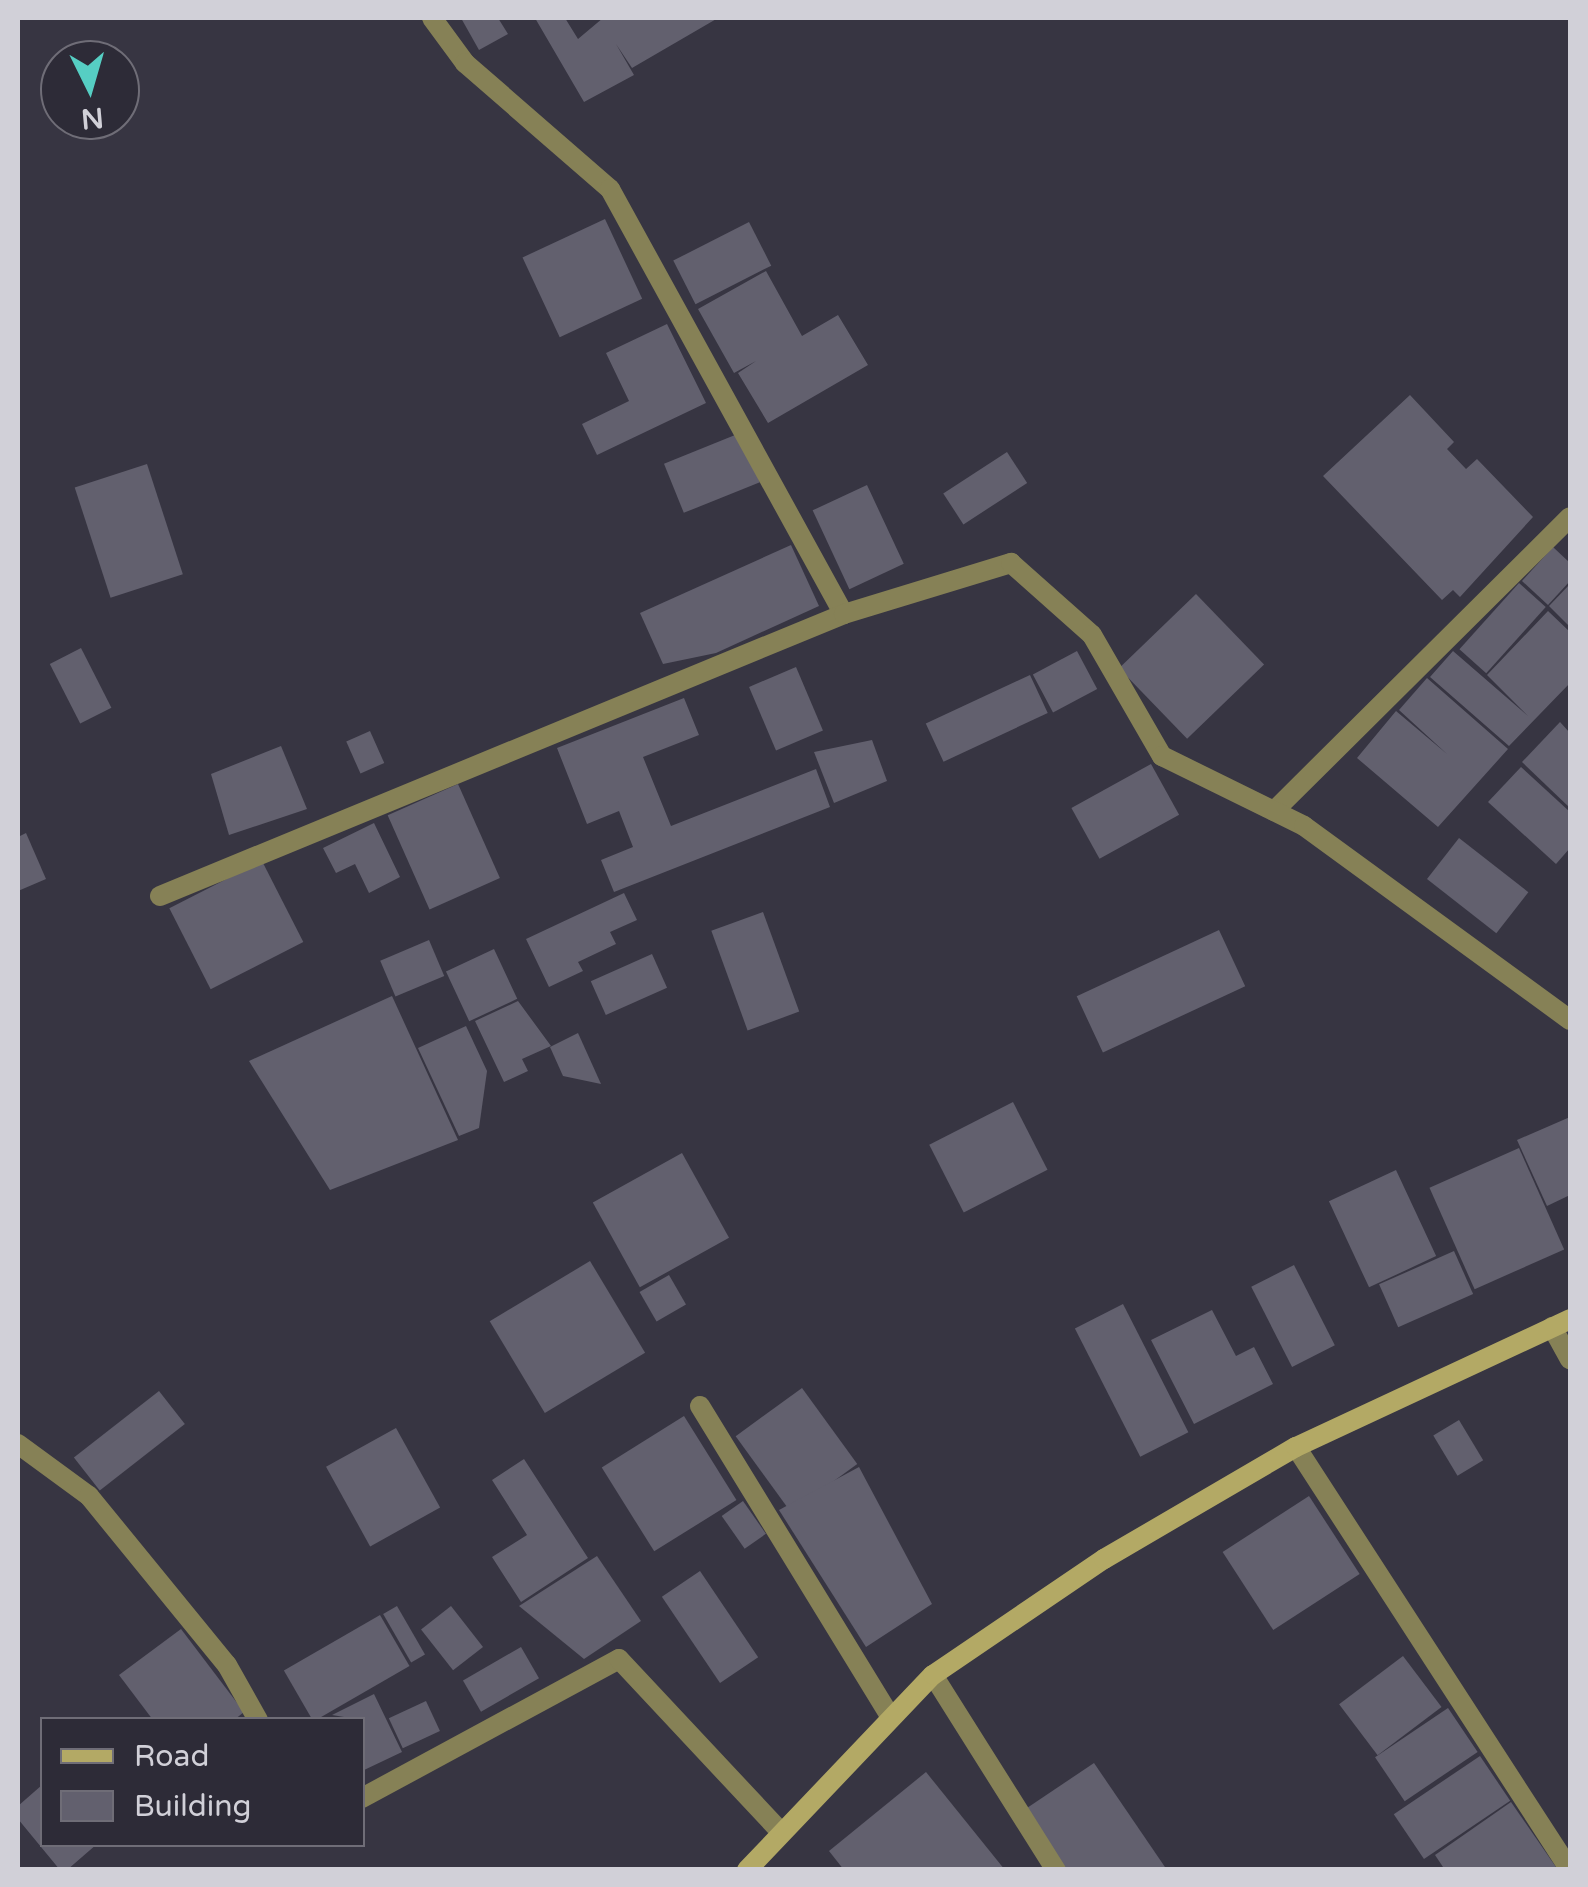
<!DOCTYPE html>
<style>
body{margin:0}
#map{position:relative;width:1588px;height:1887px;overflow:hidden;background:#373542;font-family:"Varela Round",sans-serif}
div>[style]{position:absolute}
.building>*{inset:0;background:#62606e;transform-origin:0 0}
.street>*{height:20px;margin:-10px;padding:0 10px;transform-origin:10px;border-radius:10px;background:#868156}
.secondary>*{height:20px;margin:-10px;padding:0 10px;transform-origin:10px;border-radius:10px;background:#b3a965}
span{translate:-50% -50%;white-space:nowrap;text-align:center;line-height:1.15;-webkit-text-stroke:10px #2d2b37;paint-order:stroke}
.frame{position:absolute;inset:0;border:20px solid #d1d0d8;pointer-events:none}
.legend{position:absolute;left:40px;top:1717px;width:325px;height:130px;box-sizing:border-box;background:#2d2b37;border:2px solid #6f6d77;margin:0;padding:12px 18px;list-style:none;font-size:30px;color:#d1d0d8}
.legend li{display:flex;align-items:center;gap:20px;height:50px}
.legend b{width:50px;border:2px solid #6f6d77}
.north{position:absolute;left:40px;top:40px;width:100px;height:100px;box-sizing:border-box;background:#2d2b37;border:2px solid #6f6d77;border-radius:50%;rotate:175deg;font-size:28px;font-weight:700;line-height:40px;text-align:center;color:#d1d0d8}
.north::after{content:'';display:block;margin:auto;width:35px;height:45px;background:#56cec3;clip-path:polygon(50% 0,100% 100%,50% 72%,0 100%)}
</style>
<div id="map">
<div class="building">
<i style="clip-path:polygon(461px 18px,498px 18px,508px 34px,479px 50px)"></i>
<i style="clip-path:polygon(535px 18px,565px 18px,578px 39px,603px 18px,718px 18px,632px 68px,616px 44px,634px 75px,584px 102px)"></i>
<i style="left:605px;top:219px;width:88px;height:91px;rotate:65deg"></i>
<i style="left:749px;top:222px;width:49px;height:85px;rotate:63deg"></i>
<i style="clip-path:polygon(766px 271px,802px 336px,838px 315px,868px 365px,768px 423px,738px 373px,756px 361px,734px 373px,698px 309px)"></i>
<i style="clip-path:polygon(667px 324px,706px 403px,597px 455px,582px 424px,629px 401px,606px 353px)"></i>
<i style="clip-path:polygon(1410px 395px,1454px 442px,1447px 449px,1466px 469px,1477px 459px,1533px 517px,1460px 597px,1453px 590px,1442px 600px,1323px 476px)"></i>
<i style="left:740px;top:433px;width:53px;height:82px;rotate:68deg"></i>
<i style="left:1007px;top:452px;width:37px;height:76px;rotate:57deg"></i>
<i style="left:147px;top:464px;width:116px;height:76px;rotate:72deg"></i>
<i style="left:867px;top:485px;width:87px;height:60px;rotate:65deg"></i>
<i style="clip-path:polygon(791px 545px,819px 606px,716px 653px,663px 664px,640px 613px)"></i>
<i style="clip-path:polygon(1553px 547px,1570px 563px,1570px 581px,1548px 605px,1522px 581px)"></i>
<i style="left:1519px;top:583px;width:36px;height:89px;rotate:42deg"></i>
<i style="clip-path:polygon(1570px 584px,1570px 627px,1549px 606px)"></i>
<i style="left:1196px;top:594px;width:98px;height:107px;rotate:46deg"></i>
<i style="clip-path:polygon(1548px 611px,1570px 632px,1570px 683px,1509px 746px,1430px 677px,1453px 651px,1528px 716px,1487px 675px)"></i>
<i style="left:81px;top:648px;width:67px;height:35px;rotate:63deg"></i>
<i style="left:1077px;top:651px;width:43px;height:50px;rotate:62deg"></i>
<i style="left:796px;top:667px;width:69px;height:51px;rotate:67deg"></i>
<i style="left:1030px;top:675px;width:42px;height:115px;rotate:65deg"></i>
<i style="clip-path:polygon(1427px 678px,1508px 749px,1438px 827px,1357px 758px,1396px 711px,1447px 754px,1399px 710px)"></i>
<i style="clip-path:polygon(684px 698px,699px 735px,643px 757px,671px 826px,816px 769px,830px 807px,614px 892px,601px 860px,633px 847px,619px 811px,587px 824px,557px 748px)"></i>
<i style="clip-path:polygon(1560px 722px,1570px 733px,1570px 808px,1522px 762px)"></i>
<i style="left:370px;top:731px;width:35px;height:26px;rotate:66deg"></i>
<i style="clip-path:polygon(872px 740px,887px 781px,834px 803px,814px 752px)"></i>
<i style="clip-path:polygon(281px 746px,307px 809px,229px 835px,211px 774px)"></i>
<i style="left:1151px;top:764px;width:58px;height:91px;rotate:61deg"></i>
<i style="clip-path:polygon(1521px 767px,1570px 812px,1570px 848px,1556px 864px,1488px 802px)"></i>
<i style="left:458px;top:784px;width:103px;height:77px;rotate:66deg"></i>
<i style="clip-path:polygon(374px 823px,400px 877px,369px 893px,355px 864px,336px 873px,323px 848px)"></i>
<i style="clip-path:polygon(26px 833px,46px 879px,18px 891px,18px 837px)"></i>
<i style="left:1459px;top:838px;width:88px;height:52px;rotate:38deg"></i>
<i style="left:262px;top:861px;width:91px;height:104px;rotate:63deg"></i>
<i style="clip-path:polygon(624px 893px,637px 920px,610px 932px,616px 944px,578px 962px,583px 971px,549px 987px,526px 939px)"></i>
<i style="left:763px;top:912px;width:106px;height:55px;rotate:70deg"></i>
<i style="left:1219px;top:930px;width:62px;height:157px;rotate:65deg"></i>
<i style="left:429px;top:940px;width:39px;height:53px;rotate:67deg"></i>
<i style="left:494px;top:949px;width:55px;height:53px;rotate:65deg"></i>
<i style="left:652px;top:954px;width:37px;height:67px;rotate:66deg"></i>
<i style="clip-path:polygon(392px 996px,458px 1140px,330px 1190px,249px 1061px)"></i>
<i style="clip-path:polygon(518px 1001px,551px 1046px,522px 1059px,528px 1071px,504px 1082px,475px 1021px)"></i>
<i style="clip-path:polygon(466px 1026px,487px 1071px,479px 1128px,459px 1136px,418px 1048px)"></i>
<i style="clip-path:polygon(578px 1033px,601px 1084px,563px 1076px,550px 1047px)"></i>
<i style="left:1013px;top:1102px;width:76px;height:94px;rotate:63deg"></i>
<i style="clip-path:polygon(1570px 1117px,1570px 1195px,1547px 1206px,1517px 1140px)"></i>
<i style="left:1519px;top:1148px;width:111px;height:98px;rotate:66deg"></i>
<i style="left:682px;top:1153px;width:97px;height:102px;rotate:61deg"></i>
<i style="left:1396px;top:1170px;width:95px;height:74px;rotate:65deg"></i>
<i style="left:1454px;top:1251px;width:47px;height:82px;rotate:66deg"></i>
<i style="left:590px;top:1261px;width:107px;height:117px;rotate:59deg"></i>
<i style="left:1294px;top:1265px;width:90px;height:48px;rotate:63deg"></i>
<i style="left:669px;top:1275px;width:34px;height:34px;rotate:60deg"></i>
<i style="left:1123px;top:1304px;width:144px;height:54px;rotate:63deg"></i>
<i style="clip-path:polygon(1212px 1310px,1236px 1356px,1254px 1347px,1273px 1384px,1194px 1424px,1151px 1340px)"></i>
<i style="left:802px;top:1388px;width:94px;height:82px;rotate:54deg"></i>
<i style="left:159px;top:1391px;width:42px;height:108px;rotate:52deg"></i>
<i style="left:684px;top:1416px;width:99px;height:97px;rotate:58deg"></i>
<i style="left:1459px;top:1420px;width:47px;height:30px;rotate:59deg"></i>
<i style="left:396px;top:1428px;width:91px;height:80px;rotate:61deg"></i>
<i style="clip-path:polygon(524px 1459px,588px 1558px,521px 1602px,492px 1557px,527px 1535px,492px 1480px)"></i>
<i style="clip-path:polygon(859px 1467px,932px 1604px,866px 1647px,779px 1510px)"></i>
<i style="left:1309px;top:1496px;width:93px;height:103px;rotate:57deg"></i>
<i style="left:743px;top:1501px;width:40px;height:26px;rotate:55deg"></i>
<i style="clip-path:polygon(597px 1556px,641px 1621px,584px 1659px,519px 1606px)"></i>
<i style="left:700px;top:1571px;width:104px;height:46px;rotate:56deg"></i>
<i style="left:397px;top:1606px;width:56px;height:16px;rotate:60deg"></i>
<i style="left:451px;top:1606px;width:52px;height:38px;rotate:52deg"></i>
<i style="left:380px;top:1615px;width:59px;height:111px;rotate:60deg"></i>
<i style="clip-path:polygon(181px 1629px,244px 1712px,234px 1720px,153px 1720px,119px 1675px)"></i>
<i style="left:521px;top:1647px;width:36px;height:67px;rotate:60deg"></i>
<i style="left:1403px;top:1656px;width:64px;height:80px;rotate:53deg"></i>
<i style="clip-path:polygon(374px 1694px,402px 1752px,362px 1771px,362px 1720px,332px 1715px)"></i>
<i style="left:426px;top:1701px;width:33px;height:41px;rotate:65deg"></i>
<i style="left:1448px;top:1708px;width:53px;height:88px;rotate:56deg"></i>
<i style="left:1480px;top:1756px;width:54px;height:104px;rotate:56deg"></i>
<i style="clip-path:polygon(1094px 1763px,1167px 1870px,1064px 1870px,1024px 1810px)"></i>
<i style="clip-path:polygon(926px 1772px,1005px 1870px,844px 1870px,829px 1851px)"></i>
<i style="clip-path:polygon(42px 1785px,42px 1844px,97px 1844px,67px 1870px,60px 1870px,18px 1819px,18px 1806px)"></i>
<i style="clip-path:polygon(1511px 1802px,1558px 1870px,1445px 1870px,1435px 1855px)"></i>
</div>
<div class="street">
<i style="left:432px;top:18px;width:56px;rotate:53.7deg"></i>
<i style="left:465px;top:63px;width:192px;rotate:41deg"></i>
<i style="left:610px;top:189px;width:485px;rotate:61.2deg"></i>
<i style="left:1274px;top:811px;width:417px;rotate:-44.8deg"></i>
<i style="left:160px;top:896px;width:740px;rotate:-22.41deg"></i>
<i style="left:844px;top:614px;width:175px;rotate:-17deg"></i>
<i style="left:1011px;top:563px;width:108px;rotate:41.6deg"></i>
<i style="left:1092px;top:635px;width:140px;rotate:60deg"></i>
<i style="left:1162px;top:756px;width:158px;rotate:26.2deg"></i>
<i style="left:1304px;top:826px;width:329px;rotate:36.1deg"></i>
<i style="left:1552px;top:1327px;width:37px;rotate:61deg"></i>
<i style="left:700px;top:1406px;width:364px;rotate:58.5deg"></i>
<i style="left:18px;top:1444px;width:88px;rotate:36.2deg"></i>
<i style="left:89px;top:1496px;width:218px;rotate:50.8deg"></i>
<i style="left:227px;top:1665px;width:63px;rotate:60.6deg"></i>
<i style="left:1296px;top:1447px;width:504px;rotate:57.07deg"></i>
<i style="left:933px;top:1675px;width:231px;rotate:57.8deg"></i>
<i style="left:362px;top:1798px;width:292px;rotate:-28.4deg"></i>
<i style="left:619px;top:1659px;width:236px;rotate:46.9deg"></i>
</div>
<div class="secondary">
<i style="left:747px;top:1870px;width:269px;rotate:-46.4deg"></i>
<i style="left:933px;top:1675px;width:207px;rotate:-34.2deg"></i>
<i style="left:1104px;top:1559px;width:222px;rotate:-30.3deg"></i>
<i style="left:1296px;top:1447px;width:302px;rotate:-25deg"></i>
</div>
<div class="frame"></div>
<ul class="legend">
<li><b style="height:12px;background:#b3a965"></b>Road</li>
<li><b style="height:28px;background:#62606e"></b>Building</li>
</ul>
<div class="north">N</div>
</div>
